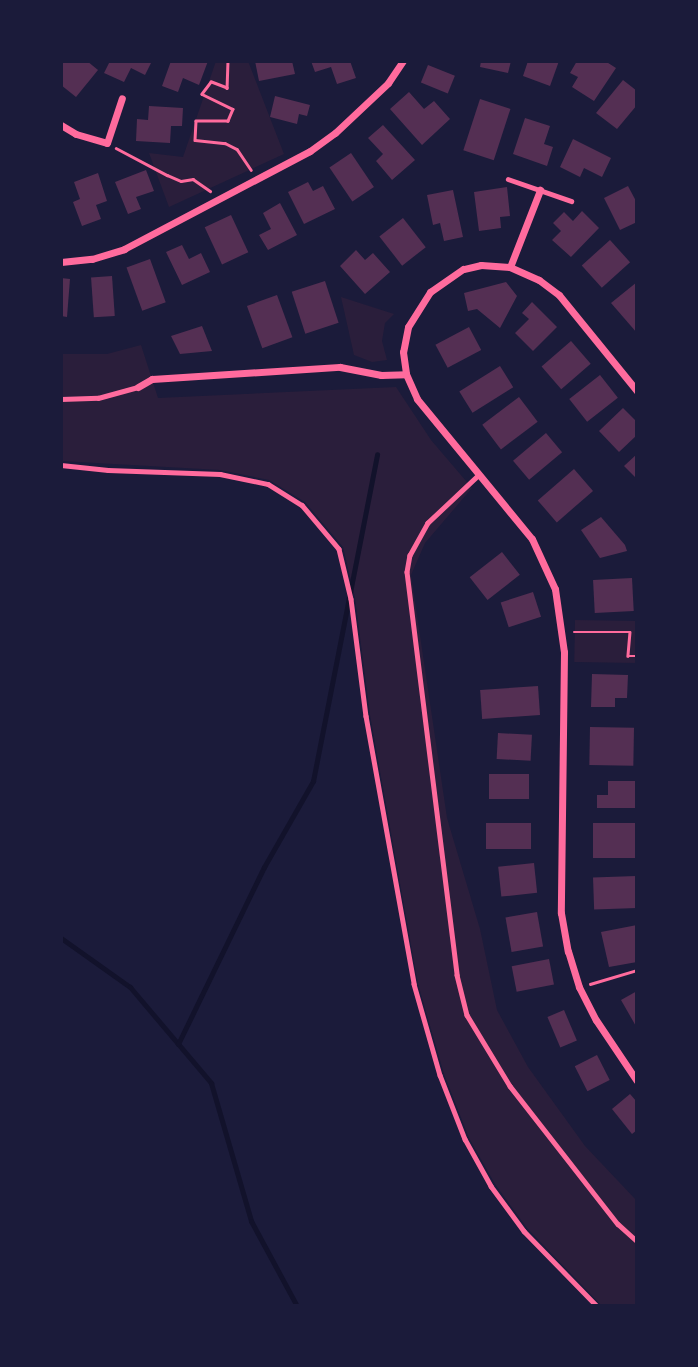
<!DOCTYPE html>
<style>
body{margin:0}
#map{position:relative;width:698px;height:1367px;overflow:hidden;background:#1b1b3a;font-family:Commissioner,sans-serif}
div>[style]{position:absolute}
.green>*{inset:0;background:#2a1e3b;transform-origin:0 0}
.stream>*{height:5px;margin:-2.5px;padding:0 2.5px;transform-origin:2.5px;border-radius:2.5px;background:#12122b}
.building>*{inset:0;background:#542f53;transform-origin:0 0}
.path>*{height:2.5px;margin:-1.25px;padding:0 1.25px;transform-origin:1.25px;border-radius:1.25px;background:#ff6b9d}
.service>*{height:4.5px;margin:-2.25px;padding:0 2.25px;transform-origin:2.25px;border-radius:2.25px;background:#ff6b9d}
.minor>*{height:7px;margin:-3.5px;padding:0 3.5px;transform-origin:3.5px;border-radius:3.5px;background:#ff6b9d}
span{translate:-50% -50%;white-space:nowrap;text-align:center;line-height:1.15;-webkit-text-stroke:7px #1b1b3a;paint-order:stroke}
.frame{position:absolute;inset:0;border:63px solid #1b1b3a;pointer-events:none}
</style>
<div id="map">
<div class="green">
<i style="clip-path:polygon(216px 61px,248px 61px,284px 154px,169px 207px,149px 153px,183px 157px)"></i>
<i style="clip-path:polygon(341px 297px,394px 314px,385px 323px,382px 341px,387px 360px,372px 362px,354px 355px)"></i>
<i style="clip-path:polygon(141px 345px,158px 398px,396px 387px,431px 440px,472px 488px,425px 543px,411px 575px,447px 818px,480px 929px,497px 1010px,528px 1067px,585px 1146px,637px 1201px,637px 1306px,602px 1306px,527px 1228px,495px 1184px,469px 1138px,444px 1074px,418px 984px,370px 715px,355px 598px,343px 547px,305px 502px,269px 480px,220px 470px,61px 461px,61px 354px,107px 354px)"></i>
<i style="left:575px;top:620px;width:62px;height:42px;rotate:1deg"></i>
</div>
<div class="stream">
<i style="left:61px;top:938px;width:85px;rotate:35.4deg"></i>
<i style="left:130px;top:987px;width:126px;rotate:49.8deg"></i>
<i style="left:211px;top:1083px;width:144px;rotate:73.8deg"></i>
<i style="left:251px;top:1221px;width:97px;rotate:61.6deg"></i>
<i style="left:178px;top:1044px;width:197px;rotate:-64.1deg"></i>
<i style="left:264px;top:867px;width:99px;rotate:-60.3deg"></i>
<i style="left:313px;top:781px;width:333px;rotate:-78.9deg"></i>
</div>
<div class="building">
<i style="clip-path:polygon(61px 61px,87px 61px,98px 70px,76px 97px,61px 85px)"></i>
<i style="clip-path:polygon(110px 61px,152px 61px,145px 75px,131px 68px,124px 82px,104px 73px)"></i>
<i style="clip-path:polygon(171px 61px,208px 61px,199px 85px,183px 78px,178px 92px,162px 86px)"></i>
<i style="clip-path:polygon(255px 61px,292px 61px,295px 74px,259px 81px)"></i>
<i style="clip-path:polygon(311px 61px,350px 61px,356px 78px,337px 84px,331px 67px,315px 72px)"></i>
<i style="clip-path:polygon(481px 61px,511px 61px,508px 73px,480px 67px)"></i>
<i style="clip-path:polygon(528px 61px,559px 61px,550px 86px,523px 76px)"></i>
<i style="clip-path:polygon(577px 61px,605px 61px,616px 68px,594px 101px,572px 87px,578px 77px,570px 73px)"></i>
<i style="left:428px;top:65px;width:29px;height:19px;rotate:22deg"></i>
<i style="clip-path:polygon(623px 80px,637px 91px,637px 105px,617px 129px,596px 113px)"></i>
<i style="clip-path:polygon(409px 92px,424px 109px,434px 101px,450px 119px,422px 145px,390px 109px)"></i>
<i style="clip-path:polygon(275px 96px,310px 105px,307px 116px,299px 114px,297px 124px,270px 117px)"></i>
<i style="left:480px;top:99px;width:32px;height:54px;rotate:18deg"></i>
<i style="clip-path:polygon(149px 106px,183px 108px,182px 126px,171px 126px,170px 143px,136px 141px,137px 119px,148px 120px)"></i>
<i style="clip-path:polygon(525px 118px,550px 126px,544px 144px,553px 147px,547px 166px,513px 154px)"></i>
<i style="clip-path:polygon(383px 125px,415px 160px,392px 180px,376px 161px,383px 154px,368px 138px)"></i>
<i style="clip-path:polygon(573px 139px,611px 158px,602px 177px,584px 168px,580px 177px,560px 167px)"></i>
<i style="left:351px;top:153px;width:41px;height:26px;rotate:56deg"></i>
<i style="clip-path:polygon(146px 170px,154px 191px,136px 197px,141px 209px,128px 214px,115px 182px)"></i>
<i style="clip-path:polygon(98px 173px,107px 201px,96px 205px,101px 219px,82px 226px,73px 202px,80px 199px,74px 182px)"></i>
<i style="clip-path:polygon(308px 182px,313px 191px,323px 186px,335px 209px,304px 224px,288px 192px)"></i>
<i style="clip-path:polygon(628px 186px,637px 203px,637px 222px,620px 230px,604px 198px)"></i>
<i style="clip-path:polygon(507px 187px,510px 216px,500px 217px,501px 228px,479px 231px,474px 192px)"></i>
<i style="clip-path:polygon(453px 190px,463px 237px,444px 241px,440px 223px,433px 225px,427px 195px)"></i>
<i style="clip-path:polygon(280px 203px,297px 235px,268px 250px,259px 235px,271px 229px,263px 213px)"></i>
<i style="clip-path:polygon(582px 211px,599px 228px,571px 257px,552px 240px,561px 231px,553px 223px,564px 212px,573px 221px)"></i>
<i style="left:231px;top:215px;width:41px;height:29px;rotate:65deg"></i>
<i style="left:403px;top:218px;width:37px;height:30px;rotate:52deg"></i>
<i style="left:610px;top:240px;width:30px;height:38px;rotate:48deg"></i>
<i style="clip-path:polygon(182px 245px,189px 259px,201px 253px,210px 272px,182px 285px,166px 252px)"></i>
<i style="clip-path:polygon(356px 250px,365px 260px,373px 253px,390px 272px,365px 294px,340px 266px)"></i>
<i style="left:150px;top:259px;width:46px;height:25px;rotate:70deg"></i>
<i style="left:112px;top:276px;width:40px;height:21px;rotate:86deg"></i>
<i style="clip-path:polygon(61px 278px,70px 279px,67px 317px,61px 316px)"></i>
<i style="left:325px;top:281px;width:44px;height:35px;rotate:72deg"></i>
<i style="clip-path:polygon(506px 282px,517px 296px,500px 328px,477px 309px,468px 311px,464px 293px)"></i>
<i style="clip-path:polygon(637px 282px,637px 333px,611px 303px)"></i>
<i style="left:277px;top:295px;width:45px;height:32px;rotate:70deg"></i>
<i style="clip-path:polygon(532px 302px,557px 327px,533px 351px,515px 333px,529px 319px,522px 313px)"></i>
<i style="clip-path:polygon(202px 326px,212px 351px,180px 354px,171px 336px)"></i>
<i style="left:469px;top:327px;width:26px;height:38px;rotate:62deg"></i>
<i style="left:571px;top:341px;width:30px;height:39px;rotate:49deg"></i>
<i style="left:500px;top:366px;width:25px;height:48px;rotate:58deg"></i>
<i style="left:600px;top:375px;width:29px;height:39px;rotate:52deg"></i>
<i style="left:519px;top:397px;width:31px;height:46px;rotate:53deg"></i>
<i style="clip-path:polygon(623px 408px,637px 422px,637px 435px,619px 452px,599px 431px)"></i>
<i style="left:546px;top:433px;width:25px;height:43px;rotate:50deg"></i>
<i style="clip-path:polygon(637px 454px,637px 479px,624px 466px)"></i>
<i style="left:574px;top:469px;width:29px;height:48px;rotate:49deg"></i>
<i style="clip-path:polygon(601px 517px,625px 545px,627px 551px,600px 558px,581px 530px)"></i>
<i style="left:502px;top:552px;width:29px;height:41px;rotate:52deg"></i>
<i style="left:632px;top:578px;width:33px;height:39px;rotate:87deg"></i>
<i style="left:533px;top:592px;width:26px;height:34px;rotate:72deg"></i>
<i style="clip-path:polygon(592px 674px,628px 675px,627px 698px,615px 698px,615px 707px,591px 707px)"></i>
<i style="left:538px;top:686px;width:29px;height:58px;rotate:86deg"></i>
<i style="left:590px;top:727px;width:44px;height:38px;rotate:1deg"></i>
<i style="left:498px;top:733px;width:34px;height:26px;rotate:3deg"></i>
<i style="left:529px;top:774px;width:25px;height:40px;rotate:90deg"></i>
<i style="clip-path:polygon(608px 781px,635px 781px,636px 808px,597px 808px,597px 795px,608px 795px)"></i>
<i style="left:531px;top:823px;width:26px;height:45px;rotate:90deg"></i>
<i style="left:637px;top:823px;width:35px;height:44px;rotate:90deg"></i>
<i style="left:534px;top:863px;width:30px;height:36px;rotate:84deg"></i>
<i style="left:636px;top:876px;width:32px;height:43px;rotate:88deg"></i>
<i style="left:537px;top:912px;width:35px;height:32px;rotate:80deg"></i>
<i style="clip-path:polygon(637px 925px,637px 962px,609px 967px,601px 932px)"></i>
<i style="left:549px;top:959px;width:26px;height:38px;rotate:79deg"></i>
<i style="clip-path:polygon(637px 991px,637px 1028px,621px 1000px)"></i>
<i style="left:564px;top:1010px;width:33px;height:18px;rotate:67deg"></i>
<i style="left:597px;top:1055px;width:28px;height:25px;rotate:63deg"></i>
<i style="clip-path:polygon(630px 1094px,637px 1102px,637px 1130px,632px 1134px,612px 1109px)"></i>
</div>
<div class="path">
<i style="left:228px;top:61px;width:27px;rotate:92deg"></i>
<i style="left:227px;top:88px;width:17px;rotate:-159deg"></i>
<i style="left:211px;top:82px;width:15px;rotate:127deg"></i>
<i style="left:202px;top:94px;width:34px;rotate:26deg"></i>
<i style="left:233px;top:109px;width:13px;rotate:113deg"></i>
<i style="left:228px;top:121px;width:32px;rotate:180deg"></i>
<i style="left:196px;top:121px;width:19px;rotate:93deg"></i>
<i style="left:195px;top:140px;width:30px;rotate:6deg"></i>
<i style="left:225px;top:143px;width:13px;rotate:27deg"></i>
<i style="left:237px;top:149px;width:25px;rotate:56deg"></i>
<i style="left:116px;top:148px;width:58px;rotate:27.9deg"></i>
<i style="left:167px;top:175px;width:15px;rotate:23deg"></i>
<i style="left:181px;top:181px;width:12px;rotate:-9deg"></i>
<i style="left:193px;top:179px;width:21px;rotate:35deg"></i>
<i style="left:574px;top:632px;width:56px"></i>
<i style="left:630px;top:632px;width:24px;rotate:95deg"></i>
<i style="left:628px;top:656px;width:9px"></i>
<i style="left:590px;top:984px;width:49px;rotate:-16.6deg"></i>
</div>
<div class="service">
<i style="left:508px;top:179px;width:67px;rotate:19.2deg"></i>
<i style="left:61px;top:399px;width:37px;rotate:-2deg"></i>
<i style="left:98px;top:398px;width:41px;rotate:-15.4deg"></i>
<i style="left:61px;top:465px;width:47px;rotate:6.1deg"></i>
<i style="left:108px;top:470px;width:112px;rotate:2deg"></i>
<i style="left:220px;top:474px;width:49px;rotate:11.8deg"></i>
<i style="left:268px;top:484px;width:40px;rotate:32deg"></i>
<i style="left:302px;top:505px;width:57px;rotate:49.9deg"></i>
<i style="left:339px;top:549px;width:51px;rotate:76.5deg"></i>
<i style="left:351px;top:599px;width:118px;rotate:82.7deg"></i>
<i style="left:366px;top:716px;width:272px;rotate:79.8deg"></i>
<i style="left:414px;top:984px;width:95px;rotate:74.1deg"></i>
<i style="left:440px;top:1075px;width:69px;rotate:68.7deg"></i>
<i style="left:465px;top:1139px;width:54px;rotate:61deg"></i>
<i style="left:491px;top:1186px;width:56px;rotate:53.7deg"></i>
<i style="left:524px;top:1231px;width:105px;rotate:45.8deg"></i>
<i style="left:479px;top:475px;width:70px;rotate:136.7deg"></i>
<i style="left:428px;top:523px;width:37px;rotate:119deg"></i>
<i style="left:410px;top:555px;width:17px;rotate:100deg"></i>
<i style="left:407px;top:572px;width:406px;rotate:82.9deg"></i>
<i style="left:457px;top:975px;width:41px;rotate:76deg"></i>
<i style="left:467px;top:1015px;width:83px;rotate:58.8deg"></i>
<i style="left:510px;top:1086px;width:175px;rotate:52deg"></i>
<i style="left:618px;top:1224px;width:25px;rotate:42deg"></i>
</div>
<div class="minor">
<i style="left:61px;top:125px;width:17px;rotate:31deg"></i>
<i style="left:76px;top:134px;width:32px;rotate:16deg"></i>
<i style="left:107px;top:143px;width:47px;rotate:-71.6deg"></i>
<i style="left:61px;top:262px;width:31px;rotate:-6deg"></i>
<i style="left:92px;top:259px;width:34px;rotate:-17deg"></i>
<i style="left:124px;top:249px;width:210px;rotate:-27.8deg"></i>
<i style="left:310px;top:151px;width:31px;rotate:-36deg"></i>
<i style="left:335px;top:133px;width:73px;rotate:-43.3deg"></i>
<i style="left:388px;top:83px;width:27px;rotate:-56deg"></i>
<i style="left:510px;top:267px;width:83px;rotate:-68.7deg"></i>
<i style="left:138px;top:387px;width:16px;rotate:-30deg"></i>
<i style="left:152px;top:379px;width:188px;rotate:-3.7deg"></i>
<i style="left:340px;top:367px;width:42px;rotate:11deg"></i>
<i style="left:381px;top:375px;width:25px;rotate:-2deg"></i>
<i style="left:637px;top:391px;width:124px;rotate:-129.1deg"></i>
<i style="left:559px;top:295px;width:25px;rotate:-143deg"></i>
<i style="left:539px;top:280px;width:32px;rotate:-156deg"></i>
<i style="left:510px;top:267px;width:29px;rotate:-176deg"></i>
<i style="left:481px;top:265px;width:18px;rotate:167deg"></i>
<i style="left:463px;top:269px;width:40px;rotate:145.1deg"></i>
<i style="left:430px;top:292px;width:41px;rotate:122.2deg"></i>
<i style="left:408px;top:327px;width:25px;rotate:101deg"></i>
<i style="left:403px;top:352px;width:22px;rotate:82deg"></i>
<i style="left:406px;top:374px;width:27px;rotate:66deg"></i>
<i style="left:417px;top:399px;width:181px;rotate:50.6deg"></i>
<i style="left:532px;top:539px;width:55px;rotate:65.3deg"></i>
<i style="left:555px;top:589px;width:64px;rotate:81.9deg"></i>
<i style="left:564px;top:652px;width:261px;rotate:90.7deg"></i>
<i style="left:561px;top:913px;width:39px;rotate:80deg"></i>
<i style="left:568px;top:951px;width:38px;rotate:73deg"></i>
<i style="left:579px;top:987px;width:37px;rotate:63deg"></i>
<i style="left:596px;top:1020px;width:73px;rotate:56.1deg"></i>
</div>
<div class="frame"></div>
</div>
